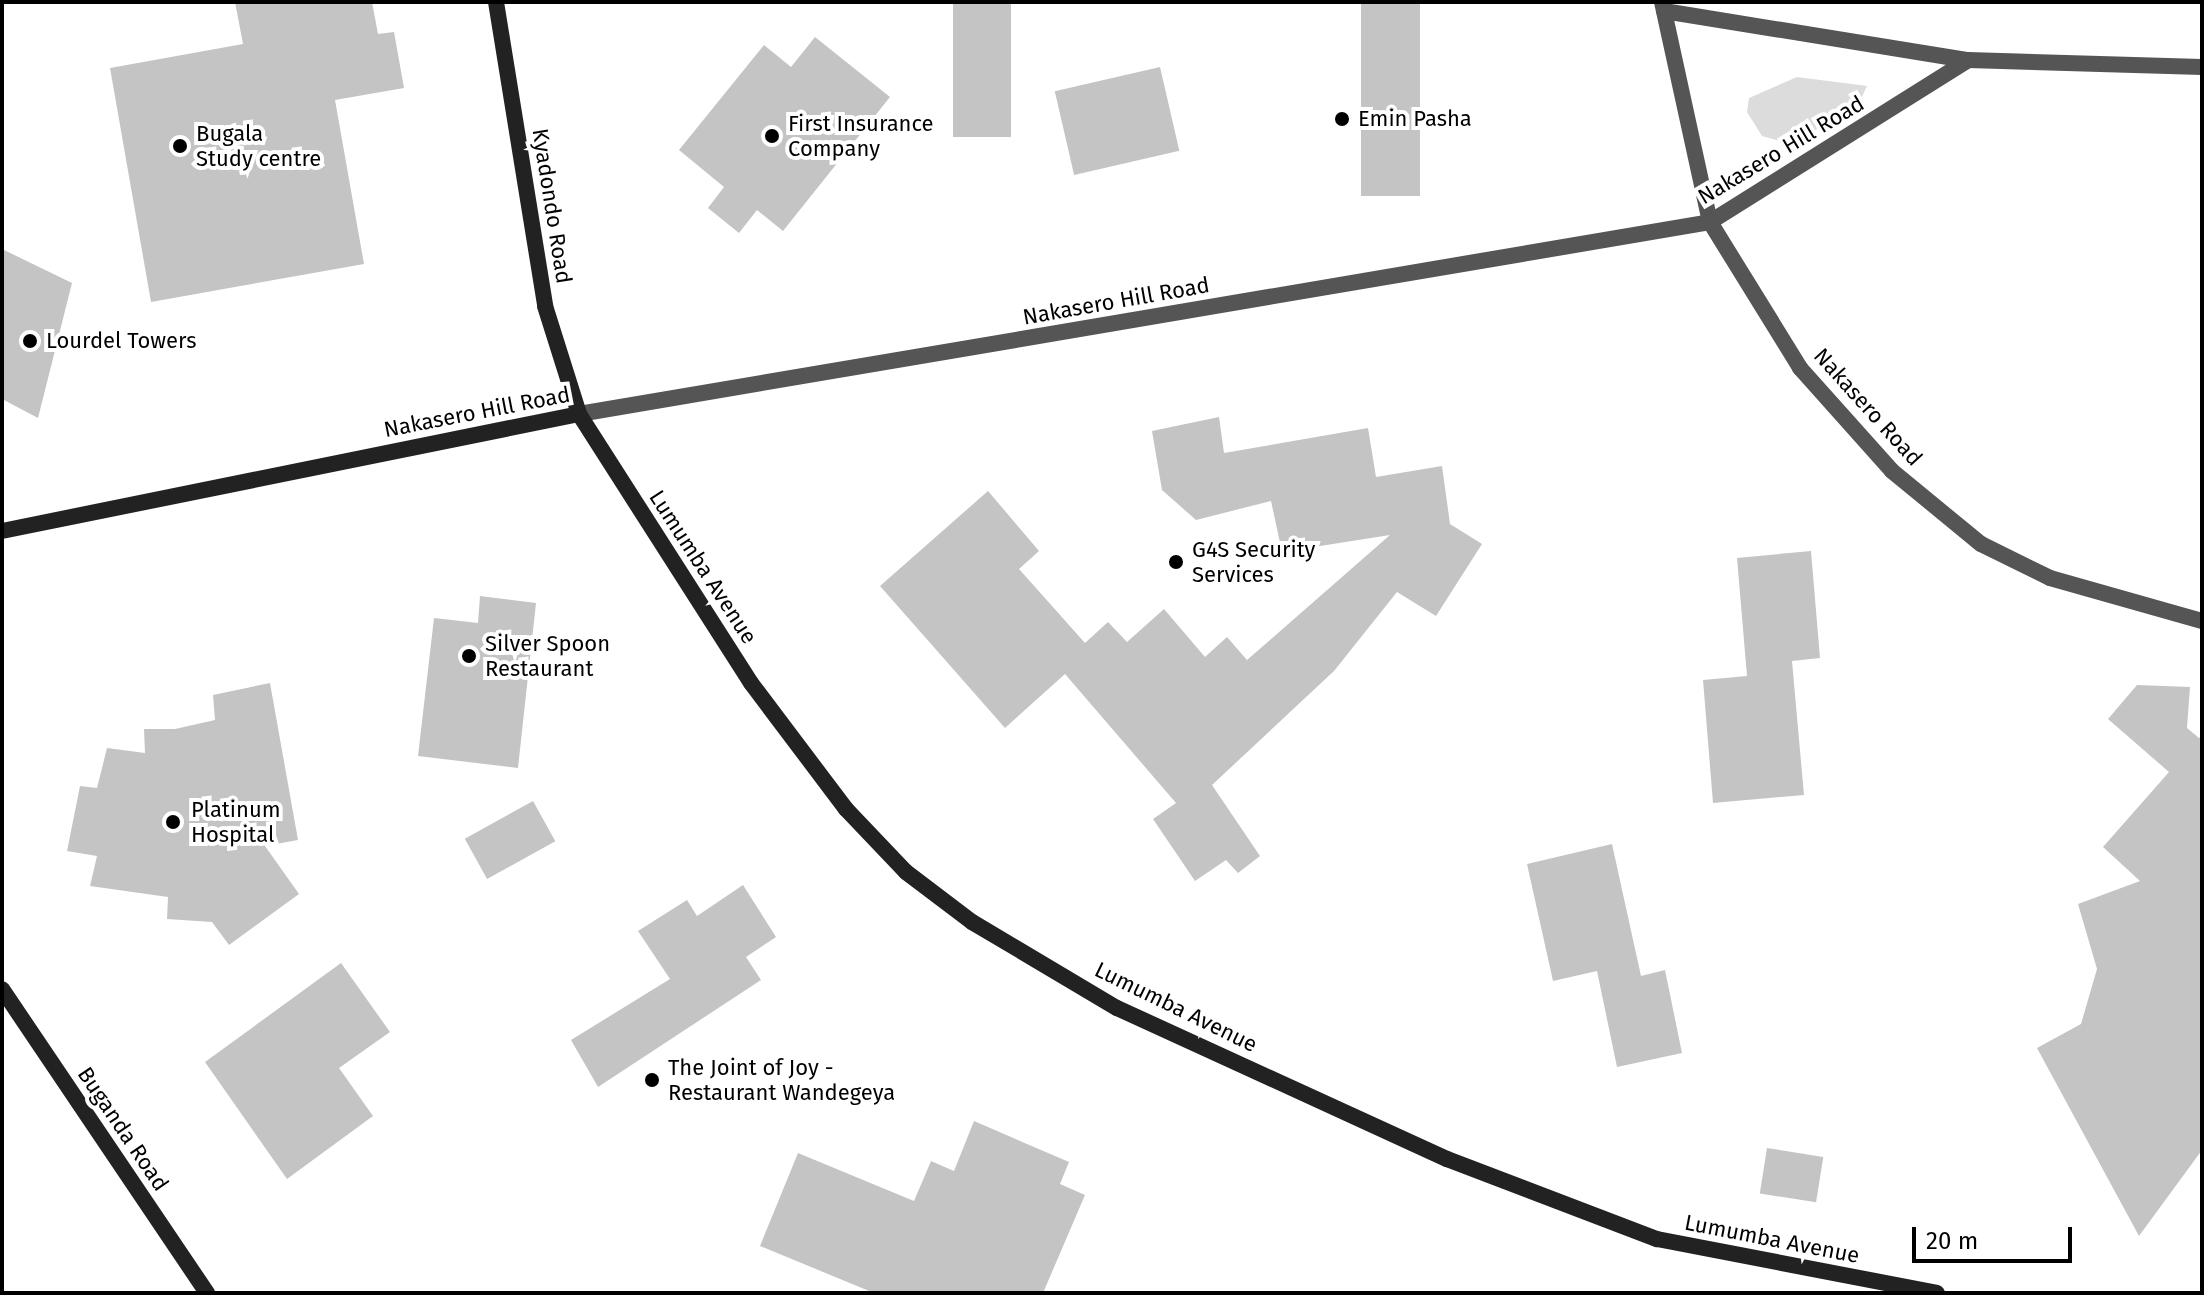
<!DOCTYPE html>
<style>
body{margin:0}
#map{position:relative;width:2204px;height:1295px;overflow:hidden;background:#fff;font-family:"Fira Sans",sans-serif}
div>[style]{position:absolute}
.green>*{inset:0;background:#dcdcdc}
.building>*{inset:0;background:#c4c4c4;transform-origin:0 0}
.minor>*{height:16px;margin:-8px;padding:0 8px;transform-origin:8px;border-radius:8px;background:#555}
.tertiary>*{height:16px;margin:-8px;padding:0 8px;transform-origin:8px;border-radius:8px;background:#555}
.secondary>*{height:16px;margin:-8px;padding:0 8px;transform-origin:8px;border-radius:8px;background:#222}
.dots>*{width:22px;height:22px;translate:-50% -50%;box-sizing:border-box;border:4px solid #fff;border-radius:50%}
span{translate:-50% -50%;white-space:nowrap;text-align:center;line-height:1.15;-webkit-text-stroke:8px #fff;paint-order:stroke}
.poi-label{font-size:22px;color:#000}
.left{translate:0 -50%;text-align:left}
.street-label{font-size:22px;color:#000}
.frame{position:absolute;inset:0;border:4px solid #000;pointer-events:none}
.scale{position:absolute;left:1912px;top:1227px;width:160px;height:36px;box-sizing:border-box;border:4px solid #000;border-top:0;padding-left:10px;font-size:24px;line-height:28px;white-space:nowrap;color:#000;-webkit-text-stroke:6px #fff;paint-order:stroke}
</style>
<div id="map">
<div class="green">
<i style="clip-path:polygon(1797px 77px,1867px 86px,1858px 105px,1791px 144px,1762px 136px,1747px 112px,1749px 98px)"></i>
</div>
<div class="building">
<i style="clip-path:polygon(235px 2px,372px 2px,378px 34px,394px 32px,404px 88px,335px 100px,364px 264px,151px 302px,110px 68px,243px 44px)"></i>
<i style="left:953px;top:2px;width:58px;height:135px"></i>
<i style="left:1361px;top:2px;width:59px;height:194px"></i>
<i style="clip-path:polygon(815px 37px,890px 97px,783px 231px,757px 210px,739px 233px,708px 208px,724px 187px,679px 150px,764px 45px,791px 67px)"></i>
<i style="left:1160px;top:67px;width:86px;height:108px;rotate:77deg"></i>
<i style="clip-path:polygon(2px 249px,72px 283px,38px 418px,2px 399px)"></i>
<i style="clip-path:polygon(1219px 417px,1224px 453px,1368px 428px,1376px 477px,1442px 466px,1450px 524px,1482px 544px,1436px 616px,1397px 592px,1334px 671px,1212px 785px,1260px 856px,1238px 873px,1226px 860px,1195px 881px,1153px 819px,1176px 803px,1065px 674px,1005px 728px,880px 586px,988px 491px,1039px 551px,1019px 569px,1085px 643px,1108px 622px,1127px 642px,1164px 609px,1205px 657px,1227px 637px,1247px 660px,1390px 535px,1282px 552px,1271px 501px,1196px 520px,1162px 490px,1152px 431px)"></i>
<i style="clip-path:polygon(1811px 551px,1820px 658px,1792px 661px,1804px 795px,1713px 803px,1703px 680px,1747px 676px,1737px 558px)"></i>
<i style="clip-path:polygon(480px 596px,536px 603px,518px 768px,418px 756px,434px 618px,478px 623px)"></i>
<i style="clip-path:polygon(270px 683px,298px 840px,265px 846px,299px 894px,229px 945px,212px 922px,167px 919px,168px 897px,90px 886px,97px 856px,67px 851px,80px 786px,97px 788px,107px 748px,145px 753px,144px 729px,175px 729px,215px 720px,213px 695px)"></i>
<i style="clip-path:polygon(2137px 685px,2190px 687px,2187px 728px,2199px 738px,2202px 735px,2202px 1150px,2139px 1236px,2037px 1048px,2081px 1024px,2097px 969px,2078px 904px,2140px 881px,2103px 847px,2169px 772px,2108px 719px)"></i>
<i style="left:533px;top:801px;width:46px;height:78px;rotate:61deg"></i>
<i style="clip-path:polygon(1612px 844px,1641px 976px,1665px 970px,1682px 1053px,1617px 1067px,1597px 971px,1553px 981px,1527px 864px)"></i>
<i style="clip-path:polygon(743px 885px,776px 937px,746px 957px,761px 980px,598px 1087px,571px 1040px,670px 979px,638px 931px,687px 900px,697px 916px)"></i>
<i style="clip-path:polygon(341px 963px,390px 1032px,339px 1068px,373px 1116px,287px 1179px,205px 1062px)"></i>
<i style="clip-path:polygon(974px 1121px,1069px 1162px,1060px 1184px,1085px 1195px,1043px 1293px,874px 1293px,760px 1246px,798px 1153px,914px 1201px,931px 1161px,954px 1171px)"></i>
<i style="left:1767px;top:1148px;width:57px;height:46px;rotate:9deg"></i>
</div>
<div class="minor">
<i style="left:1664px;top:11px;width:308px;rotate:9.2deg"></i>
<i style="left:1968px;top:60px;width:234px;rotate:1.7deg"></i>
<i style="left:1710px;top:222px;width:305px;rotate:-32.1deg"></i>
</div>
<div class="tertiary">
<i style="left:1662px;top:2px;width:225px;rotate:77.7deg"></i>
<i style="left:1710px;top:222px;width:172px;rotate:58.3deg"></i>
<i style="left:1800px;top:368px;width:138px;rotate:48.2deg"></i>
<i style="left:1892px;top:471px;width:115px;rotate:39.4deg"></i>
<i style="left:1981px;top:544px;width:77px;rotate:26.2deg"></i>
<i style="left:2050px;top:578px;width:158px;rotate:15.8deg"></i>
<i style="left:579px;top:414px;width:1147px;rotate:-9.63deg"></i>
</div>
<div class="secondary">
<i style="left:496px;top:2px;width:308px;rotate:80.8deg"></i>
<i style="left:545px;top:306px;width:113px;rotate:72.5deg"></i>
<i style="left:579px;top:414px;width:319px;rotate:57.4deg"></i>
<i style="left:751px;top:683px;width:158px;rotate:53deg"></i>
<i style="left:846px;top:809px;width:87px;rotate:46.4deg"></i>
<i style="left:906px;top:872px;width:83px;rotate:37.1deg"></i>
<i style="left:972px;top:922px;width:169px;rotate:30.7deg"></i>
<i style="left:1117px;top:1008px;width:363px;rotate:24.6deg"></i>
<i style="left:1447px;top:1159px;width:225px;rotate:20.9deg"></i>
<i style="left:1657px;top:1239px;width:285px;rotate:10.9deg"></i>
<i style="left:2px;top:531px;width:589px;rotate:-11.46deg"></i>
<i style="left:2px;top:989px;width:367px;rotate:56deg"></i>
</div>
<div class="dots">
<i style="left:1342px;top:119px;background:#000"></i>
<i style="left:772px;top:136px;background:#000"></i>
<i style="left:180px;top:146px;background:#000"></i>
<i style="left:30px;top:341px;background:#000"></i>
<i style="left:1176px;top:562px;background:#000"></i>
<i style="left:469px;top:656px;background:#000"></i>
<i style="left:173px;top:822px;background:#000"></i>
<i style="left:652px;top:1080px;background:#000"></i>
</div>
<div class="poi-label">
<span class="left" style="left:1358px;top:119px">Emin Pasha</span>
<span class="left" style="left:788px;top:136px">First Insurance<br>Company</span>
<span class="left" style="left:196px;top:146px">Bugala<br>Study centre</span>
<span class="left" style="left:46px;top:341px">Lourdel Towers</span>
<span class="left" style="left:1192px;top:562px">G4S Security<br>Services</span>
<span class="left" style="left:485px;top:656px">Silver Spoon<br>Restaurant</span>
<span class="left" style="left:191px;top:822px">Platinum<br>Hospital</span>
<span class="left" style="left:668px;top:1080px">The Joint of Joy -<br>Restaurant Wandegeya</span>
</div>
<div class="street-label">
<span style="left:1781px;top:150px;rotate:-31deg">Nakasero Hill Road</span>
<span style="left:552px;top:206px;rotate:81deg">Kyadondo Road</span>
<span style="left:1116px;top:301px;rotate:-10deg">Nakasero Hill Road</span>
<span style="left:1868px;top:407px;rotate:48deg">Nakasero Road</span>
<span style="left:477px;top:412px;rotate:-11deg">Nakasero Hill Road</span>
<span style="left:703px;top:567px;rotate:57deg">Lumumba Avenue</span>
<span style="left:1176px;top:1007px;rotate:26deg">Lumumba Avenue</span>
<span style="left:123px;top:1129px;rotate:56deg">Buganda Road</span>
<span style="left:1772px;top:1239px;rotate:11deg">Lumumba Avenue</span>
</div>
<div class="frame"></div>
<div class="scale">20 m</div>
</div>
